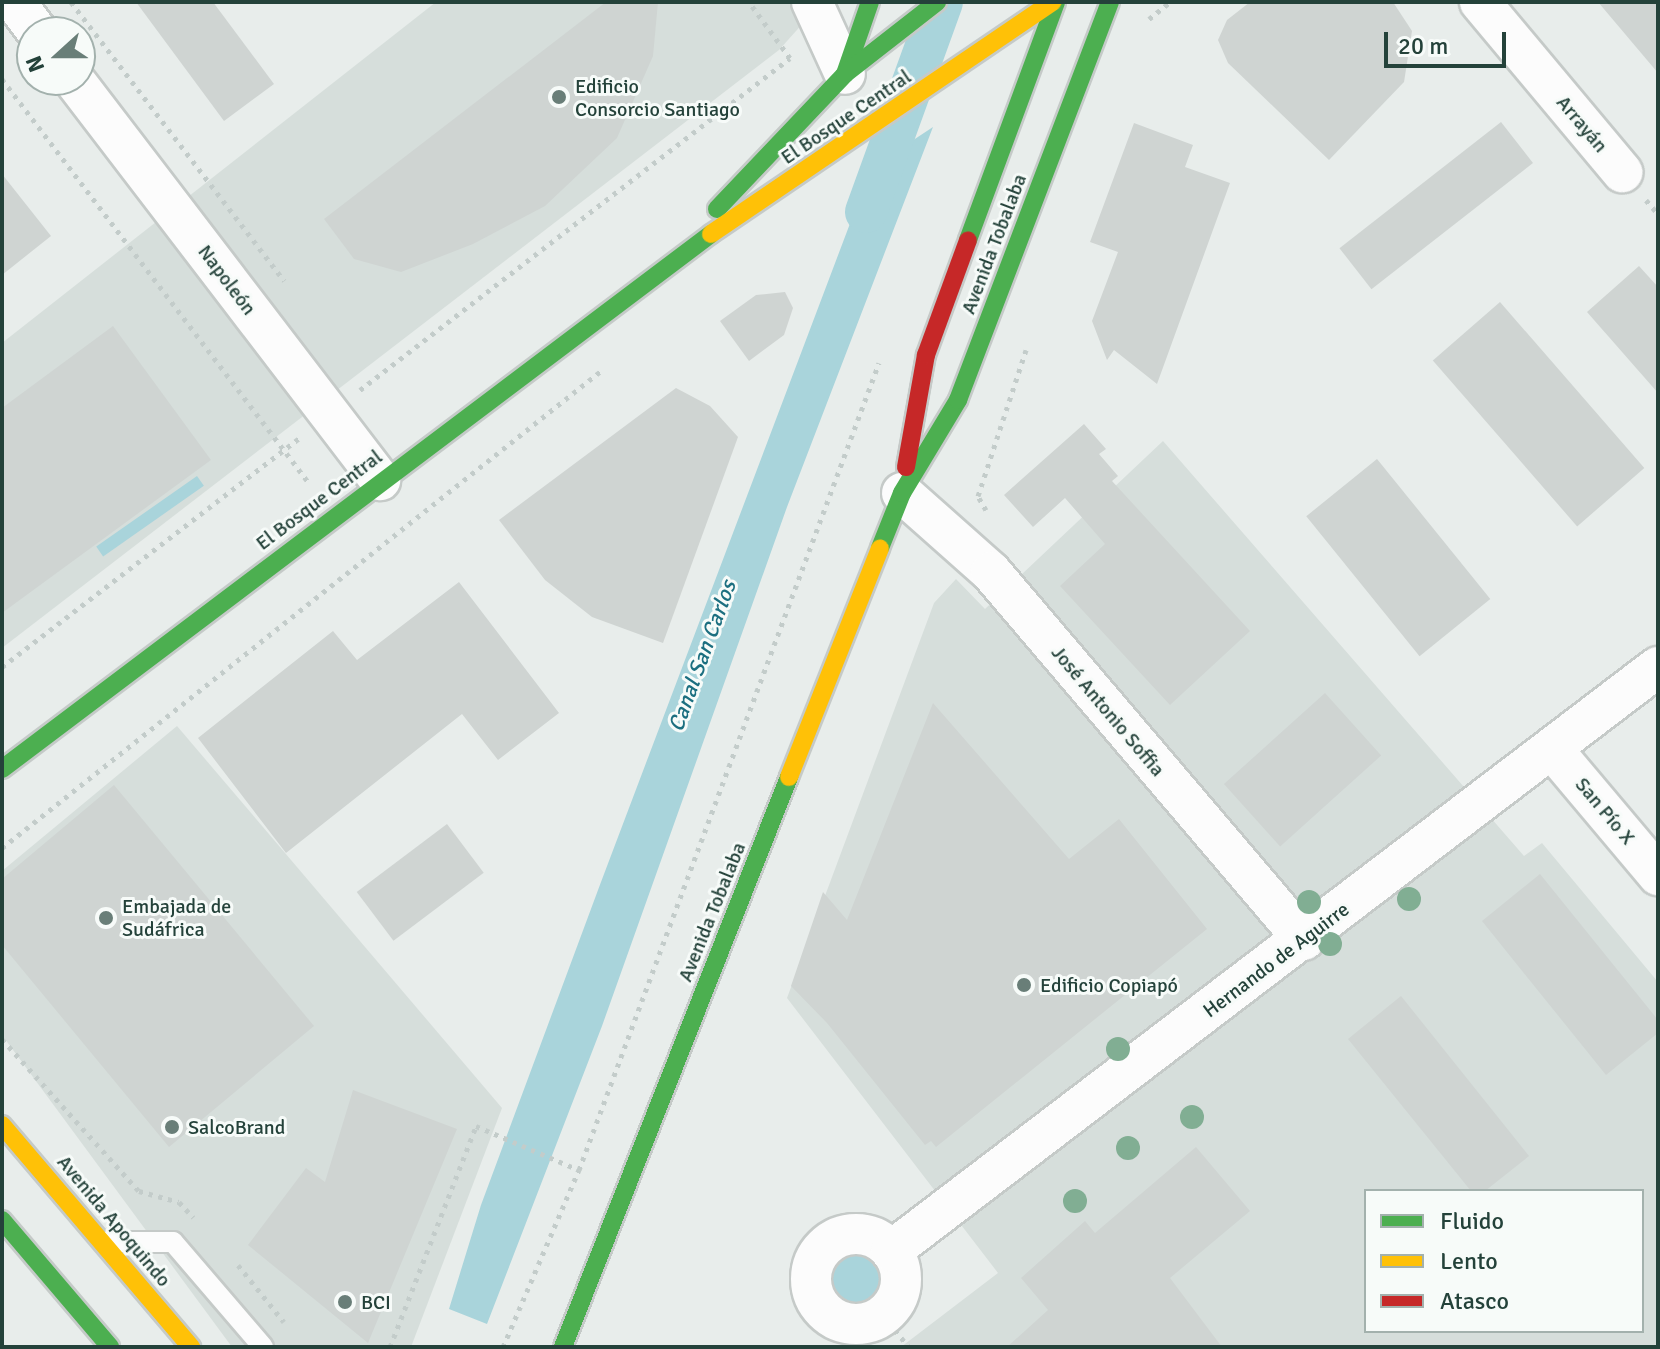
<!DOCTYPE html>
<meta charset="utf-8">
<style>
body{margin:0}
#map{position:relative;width:1660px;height:1349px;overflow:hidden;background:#e8edeb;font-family:Signika,sans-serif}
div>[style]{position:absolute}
.built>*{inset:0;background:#d6dedb}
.water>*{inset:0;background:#a9d4db;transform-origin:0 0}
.round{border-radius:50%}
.canal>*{height:42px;margin:-21px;padding:0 21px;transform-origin:21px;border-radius:21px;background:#a9d4db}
.building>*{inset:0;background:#cfd4d2;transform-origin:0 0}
.path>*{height:5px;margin-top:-2.5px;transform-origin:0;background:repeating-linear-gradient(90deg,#c3ccca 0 4px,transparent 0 10px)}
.roads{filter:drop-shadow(2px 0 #c5cac8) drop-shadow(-2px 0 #c5cac8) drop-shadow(0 2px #c5cac8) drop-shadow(0 -2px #c5cac8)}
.lane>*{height:20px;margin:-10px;padding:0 10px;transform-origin:10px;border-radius:10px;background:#fcfcfc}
.street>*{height:40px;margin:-20px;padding:0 20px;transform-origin:20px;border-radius:20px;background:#fcfcfc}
.street>.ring{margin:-20px;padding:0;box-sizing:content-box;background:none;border:40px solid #fcfcfc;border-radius:50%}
.fast>*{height:18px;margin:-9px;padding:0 9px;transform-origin:9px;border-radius:9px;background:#4caf50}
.slow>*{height:18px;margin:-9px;padding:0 9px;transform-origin:9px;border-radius:9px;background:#ffc107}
.jam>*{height:18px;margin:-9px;padding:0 9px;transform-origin:9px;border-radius:9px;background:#c62828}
.trees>*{width:24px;height:24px;margin:-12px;border-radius:50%;background:#81ae93}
.dots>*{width:22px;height:22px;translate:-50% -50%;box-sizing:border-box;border:4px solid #f7fbf9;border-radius:50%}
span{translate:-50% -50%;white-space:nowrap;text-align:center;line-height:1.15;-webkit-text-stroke:6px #f7fbf9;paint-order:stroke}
.poi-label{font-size:20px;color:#24423a}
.left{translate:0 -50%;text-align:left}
.street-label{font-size:20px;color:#24423a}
.water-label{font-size:22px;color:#1c6f80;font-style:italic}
.frame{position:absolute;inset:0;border:4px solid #24423a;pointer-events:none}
.legend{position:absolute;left:1364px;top:1189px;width:280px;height:144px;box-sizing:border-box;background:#f7fbf9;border:2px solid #a3b1ad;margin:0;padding:10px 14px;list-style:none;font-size:24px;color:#24423a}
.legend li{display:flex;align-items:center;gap:16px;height:40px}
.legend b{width:40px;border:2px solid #a3b1ad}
.north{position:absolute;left:16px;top:16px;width:80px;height:80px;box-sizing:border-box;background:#f7fbf9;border:2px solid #a3b1ad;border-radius:50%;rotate:249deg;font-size:22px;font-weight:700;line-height:32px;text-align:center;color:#24423a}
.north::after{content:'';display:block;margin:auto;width:28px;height:36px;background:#697e78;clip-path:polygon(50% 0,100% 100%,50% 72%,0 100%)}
.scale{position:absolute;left:1384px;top:32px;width:122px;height:36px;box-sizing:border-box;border:4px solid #24423a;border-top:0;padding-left:10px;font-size:24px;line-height:28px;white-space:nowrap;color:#24423a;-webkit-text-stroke:6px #f7fbf9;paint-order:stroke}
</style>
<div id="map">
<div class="built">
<i style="clip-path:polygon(436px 2px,822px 2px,779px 50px,2px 648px,2px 343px)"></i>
<i style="clip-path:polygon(evenodd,1163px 441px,1524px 856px,1542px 843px,1658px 982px,1658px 1347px,901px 1347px,998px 1273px,787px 998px,934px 603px,956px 579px,985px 609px,1163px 441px,1366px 1191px,1642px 1191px,1642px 1331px,1366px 1331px,1366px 1191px)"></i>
<i style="clip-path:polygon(177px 726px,502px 1108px,411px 1347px,232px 1347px,2px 1035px,2px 871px)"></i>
</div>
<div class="water">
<i style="clip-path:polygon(933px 127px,787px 507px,602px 1026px,487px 1324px,449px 1309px,481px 1205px,601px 882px,871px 168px)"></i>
<i style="left:197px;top:476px;width:12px;height:123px;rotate:55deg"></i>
<i class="round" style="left:823px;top:1251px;width:62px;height:62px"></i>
</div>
<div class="canal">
<i style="left:866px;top:212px;width:223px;rotate:-70.1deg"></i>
</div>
<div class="building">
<i style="clip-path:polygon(136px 2px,213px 2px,274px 84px,224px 121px)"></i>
<i style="clip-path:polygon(606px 2px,658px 2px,653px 56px,617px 138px,545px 206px,473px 244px,401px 272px,354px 259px,324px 219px)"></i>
<i style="clip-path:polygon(1250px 2px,1393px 2px,1412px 31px,1404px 82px,1329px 160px,1228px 63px,1218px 40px,1227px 20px)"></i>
<i style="clip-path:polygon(1598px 2px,1658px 2px,1658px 73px)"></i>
<i style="left:1501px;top:122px;width:52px;height:205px;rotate:52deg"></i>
<i style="clip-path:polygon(1134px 123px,1193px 145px,1185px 167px,1230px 183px,1157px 384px,1114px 350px,1107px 360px,1092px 321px,1118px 252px,1090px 242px)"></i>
<i style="clip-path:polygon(2px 174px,51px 236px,2px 275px)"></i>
<i style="clip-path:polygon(1639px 266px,1658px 287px,1658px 393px,1587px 312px)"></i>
<i style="clip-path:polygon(785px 292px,793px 308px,784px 335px,749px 361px,720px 321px,756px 295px)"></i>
<i style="left:1500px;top:302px;width:220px;height:89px;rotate:49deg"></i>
<i style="clip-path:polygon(113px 326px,211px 460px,2px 613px,2px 408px)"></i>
<i style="clip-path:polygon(676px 388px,710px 406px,738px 437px,663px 643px,592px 617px,545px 580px,499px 520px)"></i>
<i style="clip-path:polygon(1084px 424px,1106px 449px,1099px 454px,1118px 476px,1112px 481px,1250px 631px,1170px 705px,1060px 586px,1105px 544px,1065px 498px,1033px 527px,1004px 495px)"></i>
<i style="left:1377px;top:459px;width:180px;height:91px;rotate:51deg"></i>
<i style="clip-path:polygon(459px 582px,559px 713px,498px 760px,462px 714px,286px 853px,198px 738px,333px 631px,357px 660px)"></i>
<i style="left:1325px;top:693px;width:84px;height:136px;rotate:48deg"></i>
<i style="clip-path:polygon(933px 703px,1069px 859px,1119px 819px,1207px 929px,936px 1147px,931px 1141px,925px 1145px,827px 1023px,791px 986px,823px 892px,847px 920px)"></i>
<i style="clip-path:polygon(114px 785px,314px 1026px,169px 1147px,2px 945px,2px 879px)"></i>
<i style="left:447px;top:824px;width:61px;height:113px;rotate:53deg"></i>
<i style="clip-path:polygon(1540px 874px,1658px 1020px,1658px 1033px,1606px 1075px,1482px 921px)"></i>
<i style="clip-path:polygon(1401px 996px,1529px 1156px,1485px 1191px,1471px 1191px,1348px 1039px)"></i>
<i style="clip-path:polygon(353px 1090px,457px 1129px,368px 1343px,248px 1245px,306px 1168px,325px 1182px)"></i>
<i style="clip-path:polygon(1196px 1147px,1250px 1211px,1170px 1278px,1222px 1347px,1007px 1347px,1048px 1310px,1021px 1278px,1085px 1221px,1095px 1233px)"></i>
</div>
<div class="path">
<i style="left:71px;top:2px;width:351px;rotate:52.6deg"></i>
<i style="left:1149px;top:19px;width:27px;rotate:-39deg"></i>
<i style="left:2px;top:79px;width:507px;rotate:52.77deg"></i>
<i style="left:1646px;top:200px;width:18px;rotate:49deg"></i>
<i style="left:360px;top:390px;width:543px;rotate:-37.67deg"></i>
<i style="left:790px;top:58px;width:69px;rotate:-126.2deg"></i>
<i style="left:986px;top:510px;width:16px;rotate:-120deg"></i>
<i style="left:978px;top:496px;width:154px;rotate:-71.8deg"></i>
<i style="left:2px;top:667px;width:375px;rotate:-37.6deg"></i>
<i style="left:2px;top:848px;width:767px;rotate:-38.54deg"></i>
<i style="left:2px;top:1039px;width:205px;rotate:48deg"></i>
<i style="left:139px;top:1191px;width:41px;rotate:15.4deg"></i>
<i style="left:179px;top:1202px;width:21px;rotate:47deg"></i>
<i style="left:238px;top:1265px;width:73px;rotate:51.1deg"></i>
<i style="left:895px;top:1330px;width:22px;rotate:51deg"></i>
<i style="left:390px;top:1347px;width:237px;rotate:-68.7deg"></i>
<i style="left:476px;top:1126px;width:112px;rotate:23.1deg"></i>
<i style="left:503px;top:1347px;width:193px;rotate:-66.8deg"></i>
<i style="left:579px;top:1170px;width:861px;rotate:-69.61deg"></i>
</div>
<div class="roads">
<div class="lane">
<i style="left:104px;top:1242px;width:69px"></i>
<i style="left:173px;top:1242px;width:138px;rotate:49.4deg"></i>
</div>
<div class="street">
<i style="left:15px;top:2px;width:38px;rotate:53deg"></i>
<i style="left:812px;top:2px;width:79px;rotate:65.4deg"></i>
<i style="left:1480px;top:2px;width:222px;rotate:50.1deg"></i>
<i style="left:74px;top:80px;width:504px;rotate:52.58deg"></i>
<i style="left:902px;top:493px;width:119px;rotate:41.6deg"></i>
<i style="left:991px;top:572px;width:483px;rotate:49.6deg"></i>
<i style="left:1552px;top:749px;width:165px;rotate:49.9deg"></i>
<i class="ring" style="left:811px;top:1234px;width:50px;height:50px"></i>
<i style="left:891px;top:1251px;width:964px;rotate:-37.29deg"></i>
</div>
<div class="fast">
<i style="left:845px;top:74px;width:76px;rotate:-70.9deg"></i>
<i style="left:717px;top:209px;width:186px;rotate:-46.5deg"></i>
<i style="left:845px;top:74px;width:117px;rotate:-38deg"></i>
<i style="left:968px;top:240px;width:254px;rotate:-69.7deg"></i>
<i style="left:880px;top:548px;width:59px;rotate:-68.2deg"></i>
<i style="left:902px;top:493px;width:109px;rotate:-58.9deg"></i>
<i style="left:958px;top:400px;width:426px;rotate:-69.1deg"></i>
<i style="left:2px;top:769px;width:888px;rotate:-37.04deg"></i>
<i style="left:2px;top:1220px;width:167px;rotate:49.6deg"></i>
<i style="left:563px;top:1347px;width:613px;rotate:-68.37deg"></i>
</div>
<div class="slow">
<i style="left:711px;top:234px;width:413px;rotate:-34.2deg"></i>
<i style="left:789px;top:777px;width:246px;rotate:-68.3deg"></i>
<i style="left:2px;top:1125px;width:292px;rotate:49.6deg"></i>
</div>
<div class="jam">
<i style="left:906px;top:467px;width:114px;rotate:-79.9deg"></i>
<i style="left:926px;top:355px;width:122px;rotate:-69.9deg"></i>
</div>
</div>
<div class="trees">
<i style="left:1409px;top:899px"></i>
<i style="left:1309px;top:902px"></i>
<i style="left:1330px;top:944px"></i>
<i style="left:1118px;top:1049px"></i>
<i style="left:1192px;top:1117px"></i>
<i style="left:1128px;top:1148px"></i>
<i style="left:1075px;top:1201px"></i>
</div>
<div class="dots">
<i style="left:559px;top:97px;background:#697e78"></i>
<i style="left:106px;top:918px;background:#697e78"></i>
<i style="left:1024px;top:985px;background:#697e78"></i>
<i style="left:172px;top:1127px;background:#697e78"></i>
<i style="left:345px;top:1302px;background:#697e78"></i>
</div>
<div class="poi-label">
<span class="left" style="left:575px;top:98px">Edificio<br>Consorcio Santiago</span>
<span class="left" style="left:122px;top:918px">Embajada de<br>Sudáfrica</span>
<span class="left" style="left:1040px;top:985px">Edificio Copiapó</span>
<span class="left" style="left:188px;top:1127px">SalcoBrand</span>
<span class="left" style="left:361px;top:1302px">BCI</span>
</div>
<div class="street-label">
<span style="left:846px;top:117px;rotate:-34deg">El Bosque Central</span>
<span style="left:1582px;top:124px;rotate:50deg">Arrayán</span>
<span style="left:994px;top:244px;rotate:-69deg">Avenida Tobalaba</span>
<span style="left:227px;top:280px;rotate:53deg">Napoleón</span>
<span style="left:319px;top:500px;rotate:-37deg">El Bosque Central</span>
<span style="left:1108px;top:711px;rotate:50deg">José Antonio Soffia</span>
<span style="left:1605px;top:811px;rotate:50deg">San Pío X</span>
<span style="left:712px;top:912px;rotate:-68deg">Avenida Tobalaba</span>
<span style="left:1276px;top:960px;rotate:-37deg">Hernando de Aguirre</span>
<span style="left:114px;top:1221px;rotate:50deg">Avenida Apoquindo</span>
</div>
<div class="water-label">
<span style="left:702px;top:656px;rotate:-70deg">Canal San Carlos</span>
</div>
<div class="frame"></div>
<ul class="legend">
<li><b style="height:10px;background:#4caf50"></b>Fluido</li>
<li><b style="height:10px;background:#ffc107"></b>Lento</li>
<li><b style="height:10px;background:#c62828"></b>Atasco</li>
</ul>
<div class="north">N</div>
<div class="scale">20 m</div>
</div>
